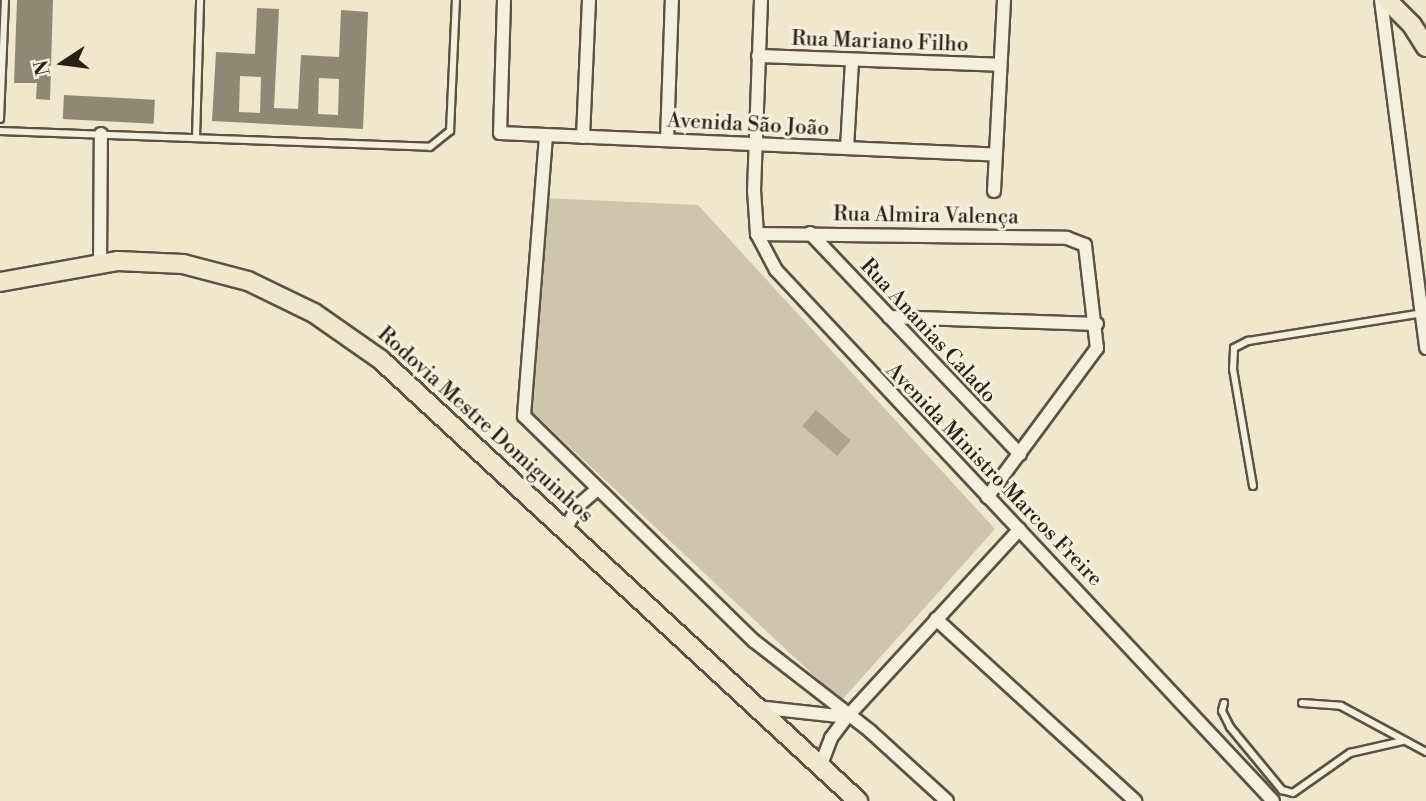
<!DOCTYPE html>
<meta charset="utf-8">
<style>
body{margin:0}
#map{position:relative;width:1426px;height:801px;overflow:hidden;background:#f0e7cd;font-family:"Libre Bodoni",serif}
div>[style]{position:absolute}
.green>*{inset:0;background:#cfc5ae}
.water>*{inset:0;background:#ada38f;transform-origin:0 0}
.building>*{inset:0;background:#918775;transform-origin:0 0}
.roads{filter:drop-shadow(2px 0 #5c5144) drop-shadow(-2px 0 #5c5144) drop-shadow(0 2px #5c5144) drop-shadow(0 -2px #5c5144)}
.service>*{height:6px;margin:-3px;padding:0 3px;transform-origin:3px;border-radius:3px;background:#f5efde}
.minor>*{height:12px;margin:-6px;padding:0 6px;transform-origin:6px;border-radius:6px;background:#f5efde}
.primary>*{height:18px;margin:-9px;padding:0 9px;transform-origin:9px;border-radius:9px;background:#f0e7cd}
span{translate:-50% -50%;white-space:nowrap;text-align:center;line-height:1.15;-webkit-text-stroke:6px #f5efde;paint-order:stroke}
.street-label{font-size:21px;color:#2b1f16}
.north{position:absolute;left:28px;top:28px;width:70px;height:70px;-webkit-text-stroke:5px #f5efde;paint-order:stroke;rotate:257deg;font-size:19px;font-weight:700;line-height:28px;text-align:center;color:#2b1f16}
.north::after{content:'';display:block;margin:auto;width:24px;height:32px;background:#2b1f16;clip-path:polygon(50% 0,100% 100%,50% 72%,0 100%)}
</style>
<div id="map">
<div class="green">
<i style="clip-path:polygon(544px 198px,698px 205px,995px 529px,841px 701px,528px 408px)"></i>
</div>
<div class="water">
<i style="left:816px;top:410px;width:46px;height:21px;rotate:41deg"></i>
</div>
<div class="building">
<i style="clip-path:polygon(17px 0,53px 0,50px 100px,36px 99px,37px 83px,14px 83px)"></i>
<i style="clip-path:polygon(evenodd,257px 8px,279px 9px,274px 108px,298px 109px,301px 55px,339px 57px,341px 10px,368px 12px,363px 129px,212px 121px,216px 52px,255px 54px,257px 8px,240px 76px,261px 77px,260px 113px,239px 112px,240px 76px,257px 8px,319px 78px,339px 79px,338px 115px,318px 114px,319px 78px)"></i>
<i style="left:64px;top:95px;width:91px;height:24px;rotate:3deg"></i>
</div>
<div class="roads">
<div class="service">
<i style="left:0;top:119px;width:119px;rotate:-87.6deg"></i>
<i style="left:0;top:131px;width:430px;rotate:2.1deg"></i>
<i style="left:430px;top:147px;width:26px;rotate:-39deg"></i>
<i style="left:450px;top:131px;width:131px;rotate:-87.4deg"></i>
<i style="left:196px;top:138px;width:138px;rotate:-88.3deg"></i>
<i style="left:1253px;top:486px;width:119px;rotate:-99.7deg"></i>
<i style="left:1233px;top:369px;width:21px;rotate:-87deg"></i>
<i style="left:1234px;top:348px;width:16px;rotate:-27deg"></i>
<i style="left:1248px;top:341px;width:176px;rotate:-9.1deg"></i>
<i style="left:1224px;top:703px;width:8px;rotate:104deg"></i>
<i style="left:1222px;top:711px;width:18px;rotate:63deg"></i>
<i style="left:1230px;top:727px;width:82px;rotate:50.5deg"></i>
<i style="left:1282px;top:790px;width:11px;rotate:15deg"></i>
<i style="left:1293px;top:793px;width:70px;rotate:-35.1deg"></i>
<i style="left:1350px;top:753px;width:54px;rotate:-12.8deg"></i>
<i style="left:1302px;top:703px;width:39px;rotate:4deg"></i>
<i style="left:1341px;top:706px;width:97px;rotate:28.4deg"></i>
</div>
<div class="minor">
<i style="left:504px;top:0;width:133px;rotate:91.7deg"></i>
<i style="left:500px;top:133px;width:494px;rotate:2.5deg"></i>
<i style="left:761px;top:0;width:190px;rotate:92.1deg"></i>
<i style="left:754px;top:190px;width:44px;rotate:86.1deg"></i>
<i style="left:757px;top:234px;width:41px;rotate:62.2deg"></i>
<i style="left:776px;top:270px;width:727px;rotate:46.89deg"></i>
<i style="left:1381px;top:0;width:351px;rotate:82.6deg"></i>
<i style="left:758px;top:56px;width:242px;rotate:2.1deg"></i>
<i style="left:546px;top:136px;width:281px;rotate:94.5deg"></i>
<i style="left:524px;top:416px;width:322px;rotate:44.4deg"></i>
<i style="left:754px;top:641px;width:147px;rotate:37.8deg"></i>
<i style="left:870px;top:731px;width:104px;rotate:42.3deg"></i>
<i style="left:583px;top:137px;width:137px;rotate:-87.5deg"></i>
<i style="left:667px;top:140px;width:140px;rotate:-88deg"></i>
<i style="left:847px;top:148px;width:87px;rotate:-86.7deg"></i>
<i style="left:994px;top:191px;width:191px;rotate:-87deg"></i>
<i style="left:810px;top:233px;width:305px;rotate:46.5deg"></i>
<i style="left:757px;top:234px;width:310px;rotate:0.7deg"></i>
<i style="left:1067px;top:238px;width:19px;rotate:21deg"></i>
<i style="left:1085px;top:245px;width:104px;rotate:83.4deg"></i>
<i style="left:1097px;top:348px;width:185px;rotate:126.4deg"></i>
<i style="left:100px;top:263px;width:129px;rotate:-89.6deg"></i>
<i style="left:889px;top:317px;width:208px;rotate:1.9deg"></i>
<i style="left:566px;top:528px;width:26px;rotate:-61deg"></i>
<i style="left:579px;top:505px;width:23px;rotate:-41deg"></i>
<i style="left:936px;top:619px;width:270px;rotate:42.4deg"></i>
<i style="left:757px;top:707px;width:91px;rotate:6.3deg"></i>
<i style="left:820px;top:767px;width:31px;rotate:-69deg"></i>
<i style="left:831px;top:738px;width:26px;rotate:-53deg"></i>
<i style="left:847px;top:717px;width:255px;rotate:-47.4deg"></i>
</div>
<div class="primary">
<i style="left:1387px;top:0;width:35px;rotate:45deg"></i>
<i style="left:1412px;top:25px;width:26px;rotate:58deg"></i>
<i style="left:0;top:282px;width:120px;rotate:-10.1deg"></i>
<i style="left:118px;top:261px;width:65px;rotate:2.6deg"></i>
<i style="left:183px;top:264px;width:67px;rotate:14.7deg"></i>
<i style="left:248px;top:281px;width:73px;rotate:25.9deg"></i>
<i style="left:314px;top:313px;width:82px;rotate:35deg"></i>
<i style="left:381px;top:360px;width:650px;rotate:42.75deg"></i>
</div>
</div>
<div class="street-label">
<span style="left:880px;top:42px;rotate:2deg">Rua Mariano Filho</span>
<span style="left:748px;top:125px;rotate:3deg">Avenida São João</span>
<span style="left:926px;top:216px;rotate:1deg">Rua Almira Valença</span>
<span style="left:928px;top:331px;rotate:47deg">Rua Ananias Calado</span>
<span style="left:485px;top:425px;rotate:42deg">Rodovia Mestre Domiguinhos</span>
<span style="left:994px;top:475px;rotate:46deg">Avenida Ministro Marcos Freire</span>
</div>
<div class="north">N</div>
</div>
